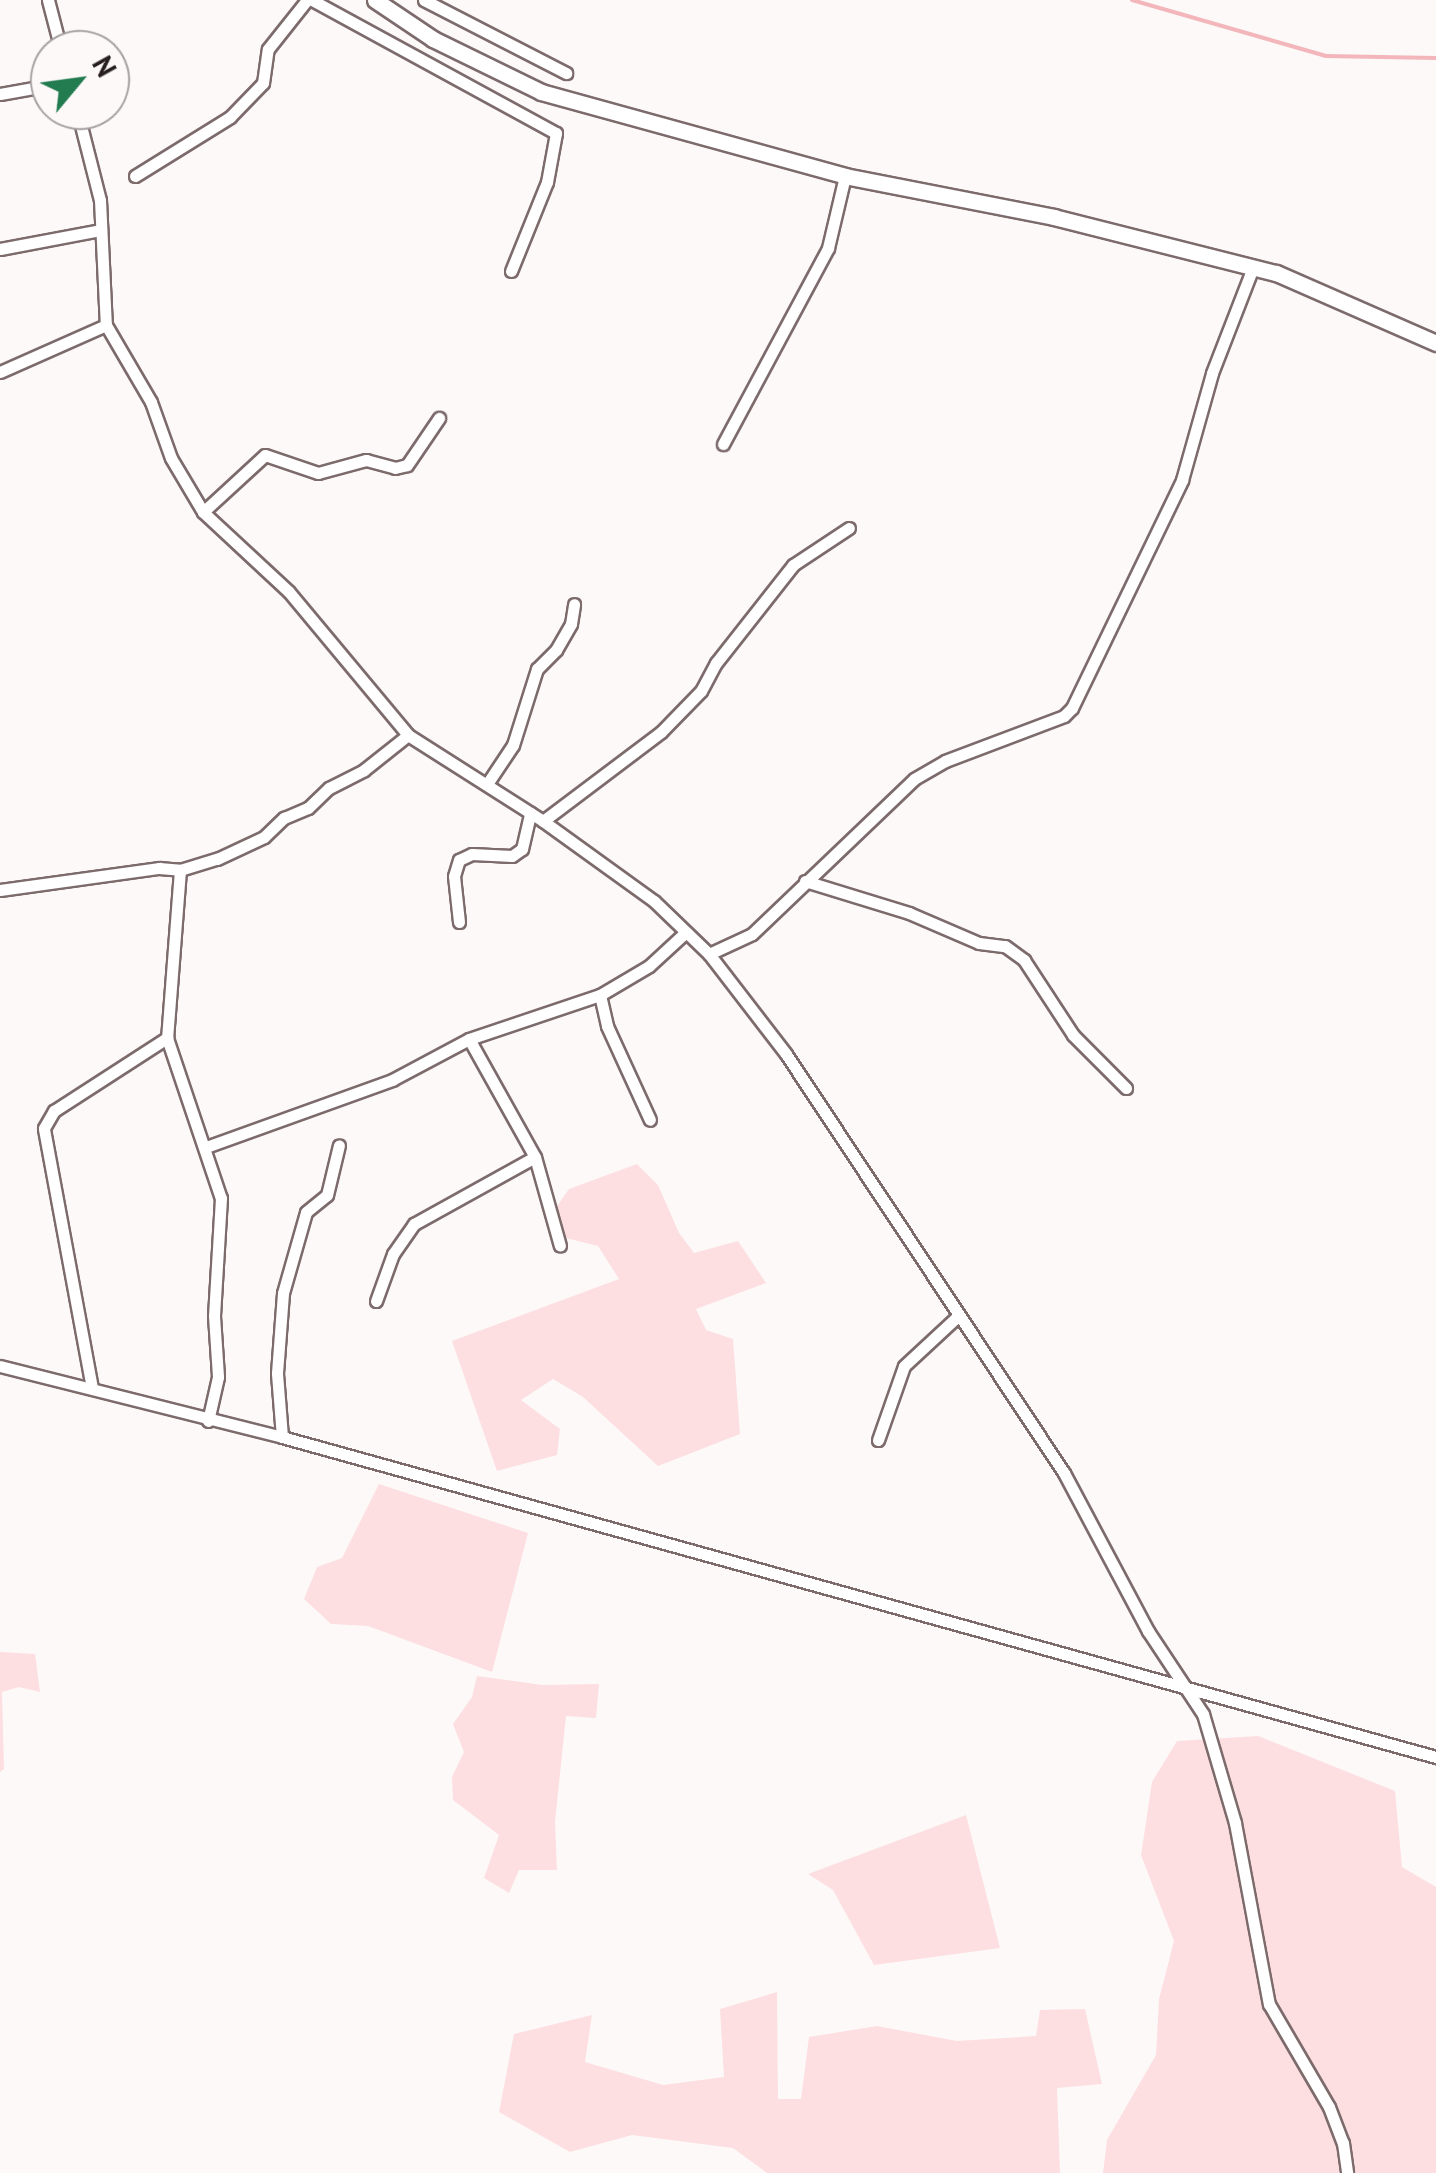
<!DOCTYPE html>
<style>
body{margin:0}
#map{position:relative;width:1436px;height:2173px;overflow:hidden;background:#fdf9f9;font-family:"PT Sans",sans-serif}
div>[style]{position:absolute}
.green>*{inset:0;background:#fddfe1}
.stream>*{height:4px;margin:-2px;padding:0 2px;transform-origin:2px;border-radius:2px;background:#f3b7bb}
.roads{filter:drop-shadow(2px 0 #7d6b6c) drop-shadow(-2px 0 #7d6b6c) drop-shadow(0 2px #7d6b6c) drop-shadow(0 -2px #7d6b6c)}
.street>*{height:11px;margin:-5.5px;padding:0 5.5px;transform-origin:5.5px;border-radius:5.5px;background:#fff}
.secondary>*{height:15px;margin:-7.5px;padding:0 7.5px;transform-origin:7.5px;border-radius:7.5px;background:#fff}
span{translate:-50% -50%;white-space:nowrap;text-align:center;line-height:1.15;-webkit-text-stroke:10px #fdf9f9;paint-order:stroke}
.north{position:absolute;left:30px;top:30px;width:100px;height:100px;box-sizing:border-box;background:#fdf9f9;border:2px solid #a7a1a2;border-radius:50%;rotate:61deg;font-size:28px;font-weight:700;line-height:40px;text-align:center;color:#261e1f}
.north::after{content:'';display:block;margin:auto;width:35px;height:45px;background:#237c50;clip-path:polygon(50% 0,100% 100%,50% 72%,0 100%)}
</style>
<div id="map">
<div class="green">
<i style="clip-path:polygon(637px 1164px,658px 1185px,679px 1233px,694px 1253px,738px 1241px,766px 1283px,696px 1309px,706px 1330px,733px 1339px,740px 1434px,658px 1466px,583px 1397px,553px 1379px,521px 1400px,560px 1429px,557px 1455px,497px 1471px,452px 1341px,619px 1279px,598px 1246px,562px 1237px,551px 1215px,569px 1189px)"></i>
<i style="clip-path:polygon(379px 1484px,528px 1533px,492px 1672px,368px 1626px,331px 1624px,304px 1599px,317px 1567px,342px 1558px)"></i>
<i style="clip-path:polygon(0 1652px,35px 1654px,40px 1692px,19px 1687px,2px 1692px,4px 1769px,0 1772px)"></i>
<i style="clip-path:polygon(477px 1676px,543px 1685px,599px 1684px,596px 1718px,566px 1716px,555px 1822px,557px 1870px,519px 1870px,509px 1893px,484px 1878px,499px 1835px,453px 1800px,452px 1777px,464px 1752px,453px 1724px,472px 1697px)"></i>
<i style="clip-path:polygon(1258px 1736px,1395px 1791px,1402px 1867px,1436px 1887px,1436px 2173px,1103px 2173px,1107px 2140px,1156px 2055px,1159px 1999px,1174px 1941px,1141px 1855px,1152px 1782px,1177px 1741px)"></i>
<i style="clip-path:polygon(966px 1815px,1000px 1948px,874px 1965px,833px 1890px,808px 1874px)"></i>
<i style="clip-path:polygon(777px 1992px,778px 2099px,801px 2099px,809px 2037px,877px 2026px,957px 2041px,1036px 2036px,1040px 2010px,1085px 2009px,1102px 2084px,1057px 2088px,1060px 2173px,767px 2173px,733px 2148px,632px 2135px,570px 2152px,499px 2112px,514px 2034px,592px 2015px,585px 2062px,663px 2085px,724px 2077px,720px 2009px)"></i>
</div>
<div class="stream">
<i style="left:1132px;top:0;width:202px;rotate:16.1deg"></i>
<i style="left:1326px;top:56px;width:110px;rotate:1deg"></i>
</div>
<div class="roads">
<div class="street">
<i style="left:48px;top:0;width:52px;rotate:75.4deg"></i>
<i style="left:312px;top:0;width:278px;rotate:28.6deg"></i>
<i style="left:556px;top:133px;width:50px;rotate:100.4deg"></i>
<i style="left:547px;top:182px;width:96px;rotate:112deg"></i>
<i style="left:424px;top:0;width:160px;rotate:27.2deg"></i>
<i style="left:0;top:94px;width:51px;rotate:-10.2deg"></i>
<i style="left:77px;top:110px;width:93px;rotate:75.7deg"></i>
<i style="left:100px;top:200px;width:125px;rotate:87.3deg"></i>
<i style="left:106px;top:325px;width:89px;rotate:59.7deg"></i>
<i style="left:151px;top:402px;width:59px;rotate:70.3deg"></i>
<i style="left:171px;top:458px;width:63px;rotate:59.3deg"></i>
<i style="left:203px;top:512px;width:117px;rotate:42.9deg"></i>
<i style="left:289px;top:592px;width:186px;rotate:50.2deg"></i>
<i style="left:408px;top:735px;width:160px;rotate:32.5deg"></i>
<i style="left:543px;top:821px;width:137px;rotate:35.8deg"></i>
<i style="left:654px;top:901px;width:76px;rotate:43.9deg"></i>
<i style="left:709px;top:954px;width:126px;rotate:52.4deg"></i>
<i style="left:786px;top:1054px;width:503px;rotate:56.44deg"></i>
<i style="left:1064px;top:1473px;width:179px;rotate:62deg"></i>
<i style="left:1148px;top:1631px;width:100px;rotate:56.5deg"></i>
<i style="left:1203px;top:1714px;width:114px;rotate:73.6deg"></i>
<i style="left:1235px;top:1823px;width:184px;rotate:79.4deg"></i>
<i style="left:1269px;top:2004px;width:119px;rotate:59.8deg"></i>
<i style="left:1329px;top:2107px;width:39px;rotate:69deg"></i>
<i style="left:1343px;top:2143px;width:30px;rotate:82deg"></i>
<i style="left:135px;top:176px;width:112px;rotate:-31.8deg"></i>
<i style="left:230px;top:117px;width:47px;rotate:-45.9deg"></i>
<i style="left:263px;top:83px;width:34px;rotate:-82deg"></i>
<i style="left:268px;top:49px;width:63px;rotate:-51.5deg"></i>
<i style="left:0;top:249px;width:103px;rotate:-10.7deg"></i>
<i style="left:0;top:372px;width:116px;rotate:-23.9deg"></i>
<i style="left:723px;top:444px;width:222px;rotate:-61.8deg"></i>
<i style="left:828px;top:248px;width:74px;rotate:-76.7deg"></i>
<i style="left:203px;top:512px;width:84px;rotate:-42.6deg"></i>
<i style="left:265px;top:455px;width:56px;rotate:18.8deg"></i>
<i style="left:318px;top:473px;width:50px;rotate:-15.2deg"></i>
<i style="left:366px;top:460px;width:30px;rotate:15deg"></i>
<i style="left:395px;top:468px;width:12px;rotate:-14deg"></i>
<i style="left:407px;top:465px;width:57px;rotate:-55.8deg"></i>
<i style="left:487px;top:784px;width:47px;rotate:-56.3deg"></i>
<i style="left:513px;top:745px;width:80px;rotate:-72.5deg"></i>
<i style="left:537px;top:669px;width:27px;rotate:-45deg"></i>
<i style="left:556px;top:650px;width:30px;rotate:-60deg"></i>
<i style="left:571px;top:624px;width:20px;rotate:-81deg"></i>
<i style="left:543px;top:821px;width:148px;rotate:-37deg"></i>
<i style="left:661px;top:732px;width:57px;rotate:-45.7deg"></i>
<i style="left:701px;top:691px;width:32px;rotate:-62deg"></i>
<i style="left:716px;top:663px;width:125px;rotate:-51.8deg"></i>
<i style="left:793px;top:565px;width:67px;rotate:-33.5deg"></i>
<i style="left:180px;top:870px;width:169px;rotate:94.4deg"></i>
<i style="left:167px;top:1038px;width:169px;rotate:71.4deg"></i>
<i style="left:221px;top:1198px;width:118px;rotate:93.4deg"></i>
<i style="left:214px;top:1316px;width:61px;rotate:86.2deg"></i>
<i style="left:218px;top:1377px;width:45px;rotate:102.8deg"></i>
<i style="left:805px;top:881px;width:109px;rotate:17.1deg"></i>
<i style="left:909px;top:913px;width:76px;rotate:23.2deg"></i>
<i style="left:979px;top:943px;width:26px;rotate:7deg"></i>
<i style="left:1005px;top:946px;width:24px;rotate:36deg"></i>
<i style="left:1024px;top:960px;width:90px;rotate:56.8deg"></i>
<i style="left:1073px;top:1035px;width:75px;rotate:45deg"></i>
<i style="left:0;top:890px;width:161px;rotate:-7.9deg"></i>
<i style="left:159px;top:868px;width:21px;rotate:5deg"></i>
<i style="left:180px;top:870px;width:39px;rotate:-17deg"></i>
<i style="left:217px;top:859px;width:52px;rotate:-25.1deg"></i>
<i style="left:264px;top:837px;width:28px;rotate:-44deg"></i>
<i style="left:284px;top:818px;width:26px;rotate:-23deg"></i>
<i style="left:308px;top:808px;width:29px;rotate:-44deg"></i>
<i style="left:329px;top:788px;width:39px;rotate:-27deg"></i>
<i style="left:364px;top:770px;width:56px;rotate:-38.5deg"></i>
<i style="left:459px;top:922px;width:46px;rotate:-96.2deg"></i>
<i style="left:454px;top:876px;width:17px;rotate:-73deg"></i>
<i style="left:459px;top:860px;width:14px;rotate:-25deg"></i>
<i style="left:472px;top:854px;width:40px;rotate:2.9deg"></i>
<i style="left:512px;top:856px;width:12px;rotate:-35deg"></i>
<i style="left:522px;top:849px;width:37px;rotate:-77deg"></i>
<i style="left:709px;top:954px;width:47px;rotate:-24.9deg"></i>
<i style="left:752px;top:934px;width:224px;rotate:-43.7deg"></i>
<i style="left:914px;top:779px;width:36px;rotate:-30deg"></i>
<i style="left:945px;top:761px;width:127px;rotate:-20.7deg"></i>
<i style="left:1064px;top:716px;width:11px;rotate:-45deg"></i>
<i style="left:1072px;top:708px;width:253px;rotate:-64.2deg"></i>
<i style="left:1182px;top:480px;width:111px;rotate:-74.3deg"></i>
<i style="left:1212px;top:373px;width:110px;rotate:-68.8deg"></i>
<i style="left:600px;top:995px;width:32px;rotate:77deg"></i>
<i style="left:607px;top:1026px;width:103px;rotate:65.4deg"></i>
<i style="left:469px;top:1039px;width:135px;rotate:60.8deg"></i>
<i style="left:535px;top:1157px;width:92px;rotate:74.3deg"></i>
<i style="left:206px;top:1147px;width:198px;rotate:-19.8deg"></i>
<i style="left:392px;top:1080px;width:87px;rotate:-28deg"></i>
<i style="left:469px;top:1039px;width:138px;rotate:-18.6deg"></i>
<i style="left:600px;top:995px;width:57px;rotate:-30.6deg"></i>
<i style="left:649px;top:966px;width:50px;rotate:-42.6deg"></i>
<i style="left:376px;top:1301px;width:50px;rotate:-70.1deg"></i>
<i style="left:393px;top:1254px;width:37px;rotate:-55deg"></i>
<i style="left:414px;top:1224px;width:138px;rotate:-29deg"></i>
<i style="left:0;top:1366px;width:291px;rotate:14.1deg"></i>
<i style="left:282px;top:1437px;width:1198px;rotate:15.5deg"></i>
<i style="left:92px;top:1388px;width:264px;rotate:-100.5deg"></i>
<i style="left:44px;top:1128px;width:20px;rotate:-60deg"></i>
<i style="left:54px;top:1111px;width:135px;rotate:-32.9deg"></i>
<i style="left:282px;top:1437px;width:64px;rotate:-94.5deg"></i>
<i style="left:277px;top:1373px;width:80px;rotate:-85.7deg"></i>
<i style="left:283px;top:1293px;width:84px;rotate:-74.1deg"></i>
<i style="left:306px;top:1212px;width:27px;rotate:-39deg"></i>
<i style="left:327px;top:1195px;width:51px;rotate:-76.5deg"></i>
<i style="left:878px;top:1440px;width:78px;rotate:-70.6deg"></i>
<i style="left:904px;top:1366px;width:75px;rotate:-42.8deg"></i>
</div>
<div class="secondary">
<i style="left:375px;top:0;width:70px;rotate:33.9deg"></i>
<i style="left:433px;top:39px;width:120px;rotate:26.1deg"></i>
<i style="left:541px;top:92px;width:315px;rotate:15.4deg"></i>
<i style="left:845px;top:176px;width:213px;rotate:11.1deg"></i>
<i style="left:1054px;top:217px;width:229px;rotate:14.2deg"></i>
<i style="left:1276px;top:273px;width:175px;rotate:23.6deg"></i>
</div>
</div>
<div class="north">N</div>
</div>
